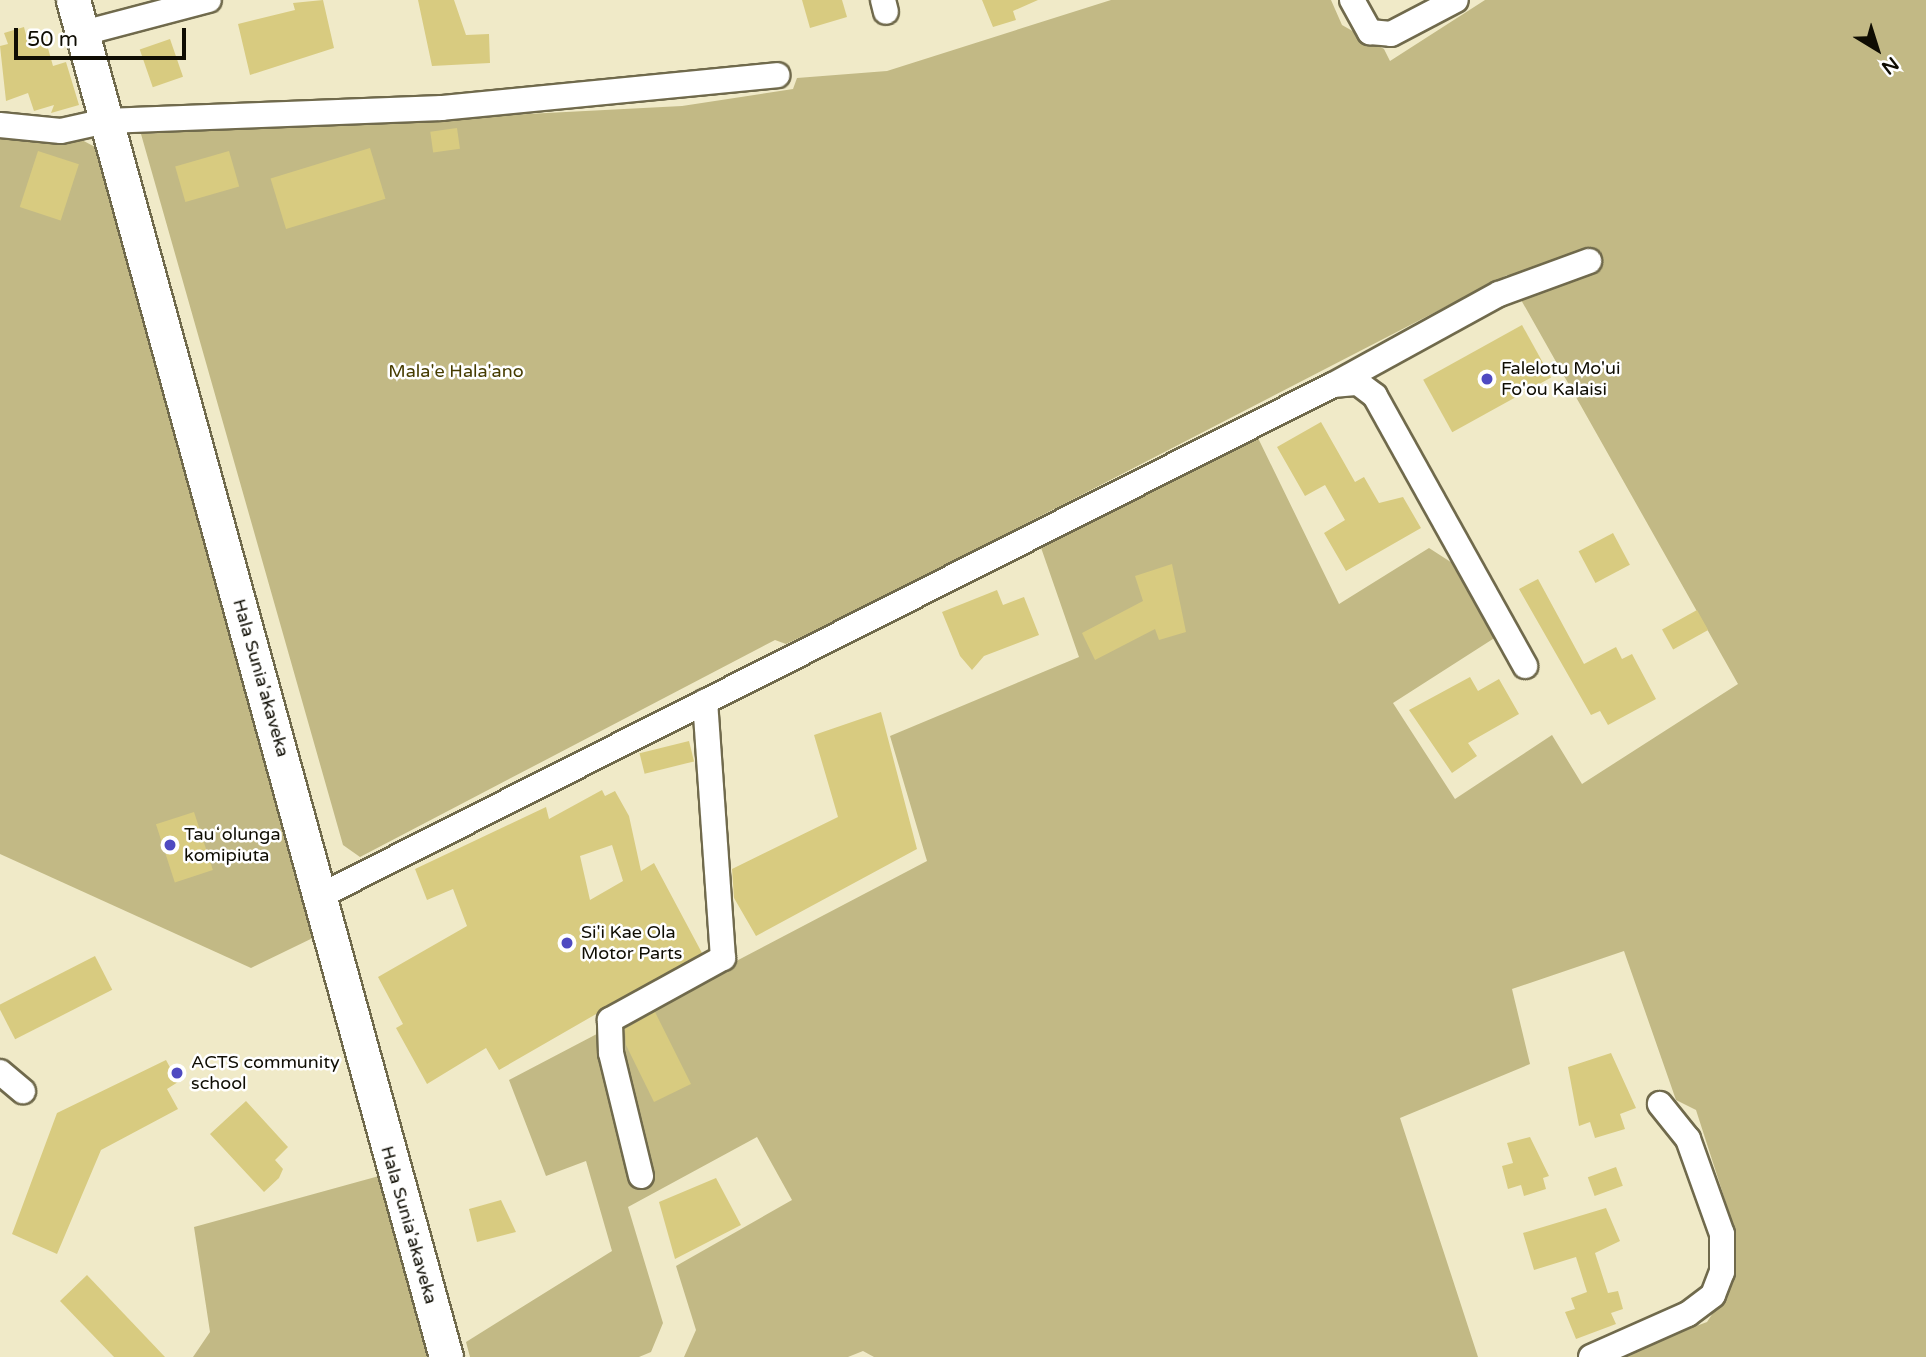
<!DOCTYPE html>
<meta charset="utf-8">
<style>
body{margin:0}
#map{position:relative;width:1926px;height:1357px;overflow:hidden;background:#f0eac8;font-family:"Varela Round",sans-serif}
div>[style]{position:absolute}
.green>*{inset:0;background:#c2b985}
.building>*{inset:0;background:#d8cb80;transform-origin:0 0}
.roads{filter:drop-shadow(2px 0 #706a4c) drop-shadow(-2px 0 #706a4c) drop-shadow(0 2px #706a4c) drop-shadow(0 -2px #706a4c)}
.street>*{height:24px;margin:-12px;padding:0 12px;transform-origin:12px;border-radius:12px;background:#fff}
.secondary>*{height:33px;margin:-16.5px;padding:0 16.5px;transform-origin:16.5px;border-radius:16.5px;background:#fff}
.dots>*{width:19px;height:19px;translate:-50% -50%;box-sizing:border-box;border:4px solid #fff;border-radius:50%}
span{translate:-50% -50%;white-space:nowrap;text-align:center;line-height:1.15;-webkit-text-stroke:5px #fff;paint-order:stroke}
.poi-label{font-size:18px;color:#0f0d03}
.left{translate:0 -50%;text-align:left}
.park-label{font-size:18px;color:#463c00}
.street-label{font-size:18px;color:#0f0d03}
.north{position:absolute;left:1842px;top:14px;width:70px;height:70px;-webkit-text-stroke:5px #fff;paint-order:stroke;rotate:142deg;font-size:19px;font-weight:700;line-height:28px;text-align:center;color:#0f0d03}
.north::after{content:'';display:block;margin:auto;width:24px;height:32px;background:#0f0d03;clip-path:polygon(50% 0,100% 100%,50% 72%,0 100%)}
.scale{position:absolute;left:14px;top:28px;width:172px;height:32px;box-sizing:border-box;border:4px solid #0f0d03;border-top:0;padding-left:9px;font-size:21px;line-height:24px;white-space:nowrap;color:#0f0d03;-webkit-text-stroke:5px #fff;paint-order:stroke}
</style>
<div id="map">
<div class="green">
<i style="clip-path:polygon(1111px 0,1331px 0,1342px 25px,1384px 49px,1390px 61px,1485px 0,1926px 0,1926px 1357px,1614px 1357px,1707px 1322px,1732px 1284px,1735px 1231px,1696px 1110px,1676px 1100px,1624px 951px,1512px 989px,1530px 1064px,1400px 1118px,1478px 1357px,874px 1357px,863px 1351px,848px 1357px,684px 1357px,696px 1330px,676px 1266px,792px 1200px,757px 1137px,628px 1207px,663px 1323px,651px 1352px,639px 1357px,470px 1357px,466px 1342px,612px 1251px,586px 1161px,546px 1176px,509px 1080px,927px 861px,890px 736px,1079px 657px,1038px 539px,1258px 438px,1339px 604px,1429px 548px,1460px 568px,1496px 637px,1393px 703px,1455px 799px,1552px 735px,1582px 784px,1738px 684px,1507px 275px,849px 615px,786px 644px,775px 640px,360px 857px,343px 845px,141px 134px,682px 106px,793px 89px,797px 78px,887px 71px)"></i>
<i style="clip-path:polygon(0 135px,80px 139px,97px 148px,321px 934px,251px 968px,0 854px)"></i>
<i style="clip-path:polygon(379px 1176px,431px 1357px,193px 1357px,210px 1332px,194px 1227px)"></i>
</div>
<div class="building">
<i style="clip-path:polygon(323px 0,334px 48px,250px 75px,238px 24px,295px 10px,293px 3px)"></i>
<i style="clip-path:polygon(418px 0,454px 0,466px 35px,489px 34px,490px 63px,432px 66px)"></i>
<i style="clip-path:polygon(802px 0,842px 0,847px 17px,810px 28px)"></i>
<i style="clip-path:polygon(982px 0,1038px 0,1013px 11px,1016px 20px,993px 27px)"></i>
<i style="clip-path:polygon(24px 27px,27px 39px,44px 34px,53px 66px,66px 62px,79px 105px,51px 113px,54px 105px,34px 111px,28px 93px,6px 101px,0 46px,8px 44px,4px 33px)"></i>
<i style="left:170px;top:39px;width:40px;height:32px;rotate:71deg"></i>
<i style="left:457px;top:128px;width:21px;height:27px;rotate:82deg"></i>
<i style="left:370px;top:148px;width:53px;height:104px;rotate:73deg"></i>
<i style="left:38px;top:151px;width:43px;height:59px;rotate:18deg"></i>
<i style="left:229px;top:151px;width:37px;height:56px;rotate:74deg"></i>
<i style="left:1522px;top:325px;width:60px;height:113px;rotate:61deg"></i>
<i style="clip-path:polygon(1321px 422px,1355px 482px,1364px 477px,1379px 503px,1403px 497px,1421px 528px,1346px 571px,1324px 533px,1345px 520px,1325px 485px,1305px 496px,1277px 447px)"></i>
<i style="left:1613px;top:533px;width:36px;height:39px;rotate:62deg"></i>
<i style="clip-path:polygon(1172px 564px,1186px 632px,1159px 640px,1155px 629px,1095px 660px,1082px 633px,1143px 601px,1135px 576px)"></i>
<i style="clip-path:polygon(1538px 579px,1584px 664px,1616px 647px,1622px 659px,1632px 654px,1656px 699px,1608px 725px,1600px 711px,1591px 715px,1519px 589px)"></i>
<i style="clip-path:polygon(997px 590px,1003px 605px,1024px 597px,1039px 635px,984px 656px,972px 670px,960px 656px,942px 612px)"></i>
<i style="left:1697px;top:610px;width:23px;height:40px;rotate:61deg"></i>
<i style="clip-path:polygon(1470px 677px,1478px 691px,1499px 679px,1519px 714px,1468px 743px,1477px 756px,1452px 773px,1409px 710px)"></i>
<i style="clip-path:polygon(881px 712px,917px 849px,756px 936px,734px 898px,732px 869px,838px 817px,814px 735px)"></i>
<i style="left:689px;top:741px;width:21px;height:51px;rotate:76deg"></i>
<i style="clip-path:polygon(evenodd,602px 790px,605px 796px,615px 791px,629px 816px,641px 871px,654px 863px,702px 953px,499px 1070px,486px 1048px,427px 1084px,396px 1028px,403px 1024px,378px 977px,467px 926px,453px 889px,427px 900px,415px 869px,546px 807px,549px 819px,602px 790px,612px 845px,623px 881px,590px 900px,580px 856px,612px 845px)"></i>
<i style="left:194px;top:812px;width:61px;height:40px;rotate:72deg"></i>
<i style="left:95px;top:956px;width:38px;height:109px;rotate:63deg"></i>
<i style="clip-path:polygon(655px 1012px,691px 1084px,654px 1102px,626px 1045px,625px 1029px)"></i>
<i style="clip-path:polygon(1611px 1053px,1636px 1108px,1620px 1114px,1625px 1129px,1595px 1138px,1590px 1122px,1579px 1126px,1568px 1067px)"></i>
<i style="clip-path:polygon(166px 1060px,178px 1082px,167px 1089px,178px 1109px,101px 1150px,57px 1254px,12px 1234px,57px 1113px)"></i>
<i style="clip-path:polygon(246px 1101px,288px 1147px,275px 1160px,283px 1169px,279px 1178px,264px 1192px,210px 1134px)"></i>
<i style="clip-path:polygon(1530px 1137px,1549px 1176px,1543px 1178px,1546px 1189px,1524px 1196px,1521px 1185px,1508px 1189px,1502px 1166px,1513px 1163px,1507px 1143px)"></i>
<i style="left:1616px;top:1167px;width:20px;height:30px;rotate:70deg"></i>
<i style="clip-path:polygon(716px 1178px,741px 1225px,675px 1259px,659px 1202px)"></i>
<i style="clip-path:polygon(501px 1200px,516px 1232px,477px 1242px,469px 1209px)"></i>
<i style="clip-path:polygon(1606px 1208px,1620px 1241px,1595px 1253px,1608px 1293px,1618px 1291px,1623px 1309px,1611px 1313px,1616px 1324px,1576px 1339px,1565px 1312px,1575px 1309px,1571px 1298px,1587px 1292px,1576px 1257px,1534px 1270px,1523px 1233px)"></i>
<i style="clip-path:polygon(87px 1275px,165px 1357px,114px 1357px,60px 1301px)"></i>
</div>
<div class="roads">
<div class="street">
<i style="left:883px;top:0;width:12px;rotate:76deg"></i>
<i style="left:1352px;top:0;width:37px;rotate:61deg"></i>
<i style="left:1370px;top:32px;width:21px;rotate:5deg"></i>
<i style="left:1391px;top:34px;width:73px;rotate:-27.6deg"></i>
<i style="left:83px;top:33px;width:130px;rotate:-14.7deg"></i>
<i style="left:0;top:125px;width:61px;rotate:5.6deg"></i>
<i style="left:61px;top:131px;width:46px;rotate:-12.5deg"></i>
<i style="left:106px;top:121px;width:336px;rotate:-2.2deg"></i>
<i style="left:442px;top:108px;width:337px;rotate:-5.6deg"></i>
<i style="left:1335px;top:384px;width:187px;rotate:-28.8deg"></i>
<i style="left:1499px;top:294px;width:96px;rotate:-20.1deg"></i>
<i style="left:322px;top:895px;width:1132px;rotate:-26.77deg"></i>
<i style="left:1333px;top:385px;width:25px;rotate:-5deg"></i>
<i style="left:1358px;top:383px;width:21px;rotate:37deg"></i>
<i style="left:1375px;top:396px;width:309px;rotate:60.9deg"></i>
<i style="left:0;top:1072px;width:30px;rotate:40deg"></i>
<i style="left:641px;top:1176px;width:127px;rotate:-103.7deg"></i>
<i style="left:611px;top:1053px;width:33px;rotate:-92deg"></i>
<i style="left:610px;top:1020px;width:129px;rotate:-28.8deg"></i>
<i style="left:723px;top:958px;width:257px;rotate:-94deg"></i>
<i style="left:1591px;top:1357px;width:106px;rotate:-23.9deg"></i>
<i style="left:1688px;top:1314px;width:31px;rotate:-37deg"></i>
<i style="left:1713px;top:1295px;width:25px;rotate:-69deg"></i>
<i style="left:1722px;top:1272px;width:38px;rotate:-90deg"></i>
<i style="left:1722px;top:1234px;width:101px;rotate:-109.7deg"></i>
<i style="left:1688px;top:1139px;width:45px;rotate:-128.7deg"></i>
</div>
<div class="secondary">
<i style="left:73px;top:0;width:1407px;rotate:74.63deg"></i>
</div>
</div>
<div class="dots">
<i style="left:1487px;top:379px;background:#4f4ac1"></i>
<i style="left:170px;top:845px;background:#4f4ac1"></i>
<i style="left:567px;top:943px;background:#4f4ac1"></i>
<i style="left:177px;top:1073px;background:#4f4ac1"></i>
</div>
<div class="poi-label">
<span class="left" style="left:1501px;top:379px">Falelotu Mo'ui<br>Fo'ou Kalaisi</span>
<span class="left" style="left:184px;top:845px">Tauʻolunga<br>komipiuta</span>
<span class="left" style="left:581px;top:943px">Si'i Kae Ola<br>Motor Parts</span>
<span class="left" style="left:191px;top:1073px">ACTS community<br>school</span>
</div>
<div class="park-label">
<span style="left:456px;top:371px">Mala'e Hala'ano</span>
</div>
<div class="street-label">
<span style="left:261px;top:678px;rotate:74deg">Hala Sunia'akaveka</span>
<span style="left:409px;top:1225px;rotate:74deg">Hala Sunia'akaveka</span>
</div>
<div class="north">N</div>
<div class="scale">50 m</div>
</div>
